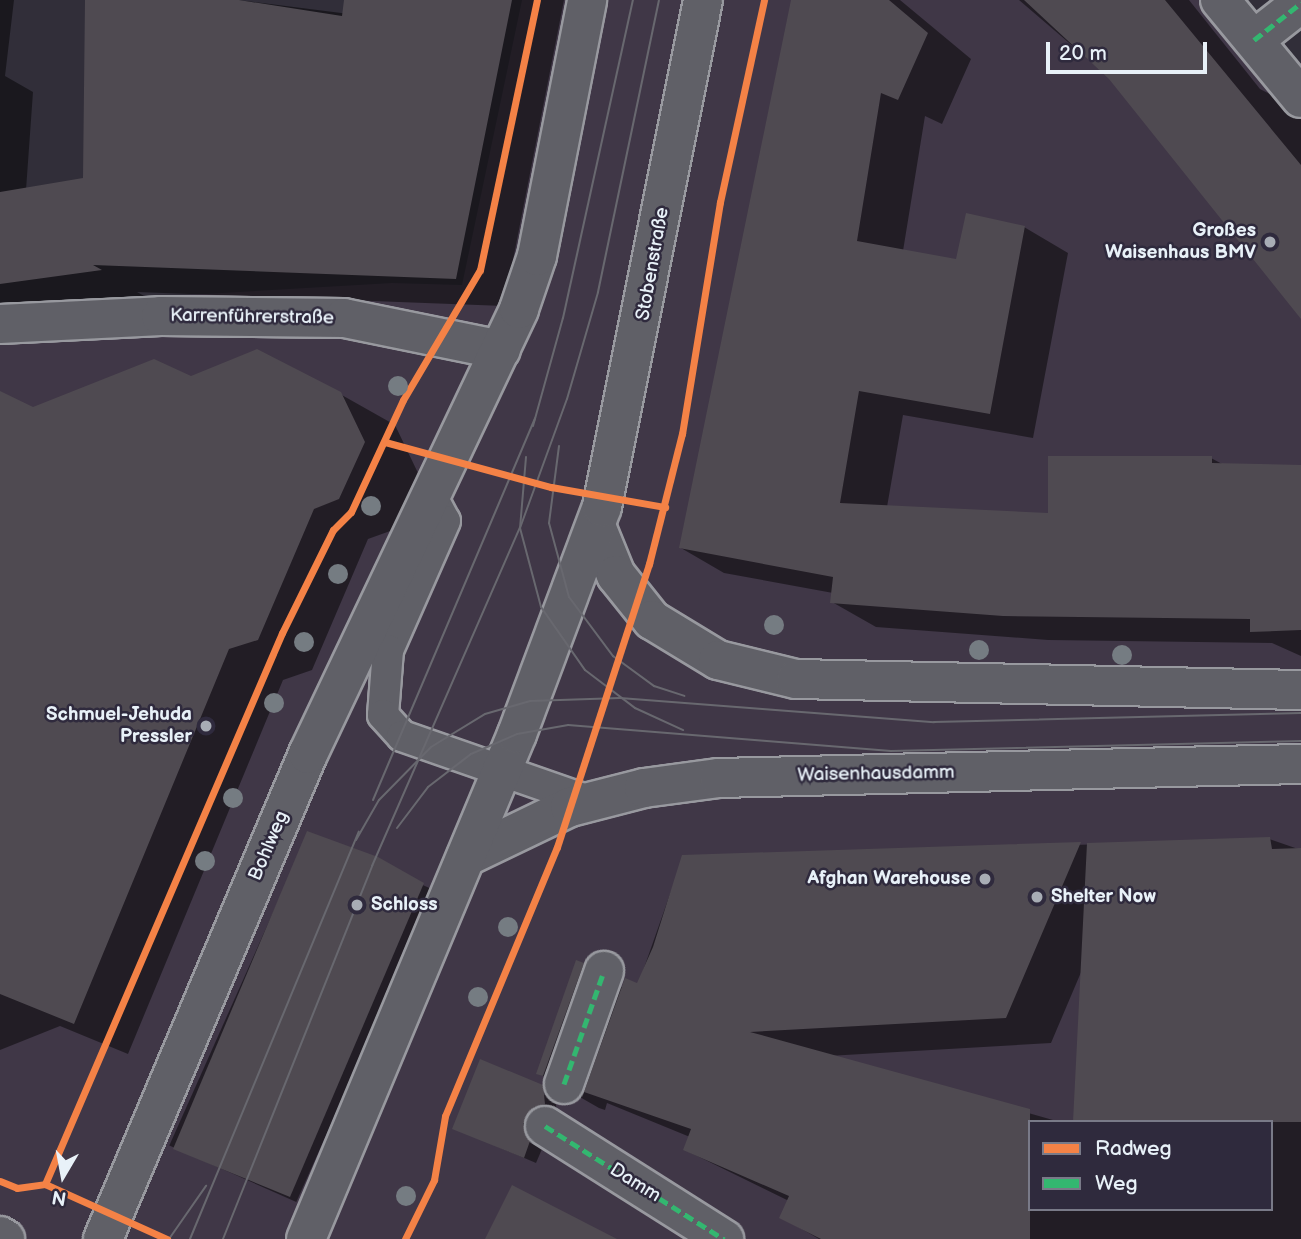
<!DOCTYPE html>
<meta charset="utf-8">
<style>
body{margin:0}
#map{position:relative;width:1301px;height:1239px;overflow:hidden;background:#312e39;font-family:"Balsamiq Sans",sans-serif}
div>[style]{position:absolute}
.built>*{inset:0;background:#403747}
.shadow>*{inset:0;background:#0007;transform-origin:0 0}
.building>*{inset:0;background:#4f4a51}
.roads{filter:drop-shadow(2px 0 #98999f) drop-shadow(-2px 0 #98999f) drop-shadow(0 2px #98999f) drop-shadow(0 -2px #98999f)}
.service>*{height:30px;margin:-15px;padding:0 15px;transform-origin:15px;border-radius:15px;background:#606067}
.pedestrian>*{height:38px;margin:-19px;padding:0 19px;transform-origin:19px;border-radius:19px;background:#606067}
.minor>*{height:38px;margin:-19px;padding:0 19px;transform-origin:19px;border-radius:19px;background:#606067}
.tertiary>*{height:38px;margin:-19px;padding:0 19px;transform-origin:19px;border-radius:19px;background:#606067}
.secondary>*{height:38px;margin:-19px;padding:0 19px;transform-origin:19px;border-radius:19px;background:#606067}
.tram>*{height:2px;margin:-1px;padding:0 1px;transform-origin:1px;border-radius:1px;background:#68686f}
.quiet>*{height:5px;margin-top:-2.5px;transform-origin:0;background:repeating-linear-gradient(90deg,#33b770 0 10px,transparent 0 15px)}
.cycleway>*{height:7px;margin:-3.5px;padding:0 3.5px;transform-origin:3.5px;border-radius:3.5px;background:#f48246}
.trees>*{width:20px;height:20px;margin:-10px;border-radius:50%;background:#757c82}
.dots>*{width:19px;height:19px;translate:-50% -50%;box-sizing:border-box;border:4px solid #2f2a3d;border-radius:50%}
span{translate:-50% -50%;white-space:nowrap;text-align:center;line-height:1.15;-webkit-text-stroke:5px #2f2a3d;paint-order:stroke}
.poi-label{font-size:19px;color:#e8f1f8;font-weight:700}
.right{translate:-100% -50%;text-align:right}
.left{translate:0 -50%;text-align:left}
.street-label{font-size:19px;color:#e8f1f8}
.legend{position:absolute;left:1028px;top:1120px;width:245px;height:91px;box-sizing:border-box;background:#2f2a3d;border:2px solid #797a88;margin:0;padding:9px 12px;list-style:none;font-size:21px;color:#e8f1f8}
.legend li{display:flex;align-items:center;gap:14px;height:35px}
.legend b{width:35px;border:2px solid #797a88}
.north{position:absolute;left:28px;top:1141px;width:70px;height:70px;-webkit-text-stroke:5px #2f2a3d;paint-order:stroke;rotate:190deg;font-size:19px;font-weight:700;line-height:28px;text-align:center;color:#e8f1f8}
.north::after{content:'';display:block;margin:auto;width:24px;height:32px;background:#e8f1f8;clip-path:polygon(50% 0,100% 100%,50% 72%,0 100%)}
.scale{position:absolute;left:1046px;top:42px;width:161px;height:32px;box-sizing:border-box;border:4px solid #e8f1f8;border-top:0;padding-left:9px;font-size:21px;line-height:24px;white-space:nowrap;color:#e8f1f8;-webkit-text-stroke:5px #2f2a3d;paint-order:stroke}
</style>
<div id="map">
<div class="built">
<i style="clip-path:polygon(evenodd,522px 0,1208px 0,1301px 112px,1301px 1239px,18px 1239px,0 1226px,0 306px,392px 283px,462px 285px,522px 0,1030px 1122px,1271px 1122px,1271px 1209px,1030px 1209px,1030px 1122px)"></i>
</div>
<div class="shadow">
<i style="clip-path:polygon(0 0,14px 0,5px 76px,33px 92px,26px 190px,84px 180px,87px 0,238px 0,373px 17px,377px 0,564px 0,504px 306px,137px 292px,146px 297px,0 320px)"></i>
<i style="clip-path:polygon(793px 0,900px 0,971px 59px,942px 124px,925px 116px,903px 251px,958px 261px,1024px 227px,1068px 253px,1033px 438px,903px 415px,887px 507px,1049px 515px,1211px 458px,1224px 465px,1301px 466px,1301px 656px,1272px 643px,1048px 640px,876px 627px,832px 602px,833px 593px,724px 573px,681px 548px)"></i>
<i style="clip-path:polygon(1019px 0,1189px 0,1260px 89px,1301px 110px,1301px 316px,1110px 78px)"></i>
<i style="clip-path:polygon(191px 377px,340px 394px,395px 425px,418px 473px,393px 530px,368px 539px,312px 670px,283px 680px,128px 1054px,60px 1026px,0 1050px,0 393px,33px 408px)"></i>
<i style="left:308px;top:834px;width:139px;height:341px;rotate:24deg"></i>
<i style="clip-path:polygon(evenodd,1269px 839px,1301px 850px,1301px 1239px,819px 1239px,781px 1217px,789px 1201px,685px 1150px,690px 1137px,607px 1103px,605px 1110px,599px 1108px,538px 1073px,583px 965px,623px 988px,638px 985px,683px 857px,1269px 839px,1082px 970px,1271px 1122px,1271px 1209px,1030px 1209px,1030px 1122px,1060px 1122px,828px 1056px,1051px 1043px,1082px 970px)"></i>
<i style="clip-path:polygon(542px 1086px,554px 1093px,557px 1111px,546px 1113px,535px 1132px,542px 1149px,536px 1163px,454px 1128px)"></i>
</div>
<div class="building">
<i style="clip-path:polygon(85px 0,239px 0,342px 16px,344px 0,512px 0,456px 279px,93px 265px,102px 270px,0 284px,0 192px,83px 178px)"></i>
<i style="clip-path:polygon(791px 0,889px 0,928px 33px,898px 100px,881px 93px,857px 241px,956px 259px,966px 213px,1025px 226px,990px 414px,859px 391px,840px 503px,1048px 513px,1048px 456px,1212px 456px,1212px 463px,1301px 465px,1301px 630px,1250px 632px,1250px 619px,1003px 616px,830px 603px,833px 577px,679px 548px)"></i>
<i style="clip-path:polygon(1024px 0,1165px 0,1301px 165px,1301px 319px,1109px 79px)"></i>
<i style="clip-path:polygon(257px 349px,341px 392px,365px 442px,339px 499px,314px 509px,258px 640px,229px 649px,74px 1024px,0 994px,0 391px,33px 407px,154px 359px,191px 376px)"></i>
<i style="clip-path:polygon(307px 831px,378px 857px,424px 883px,290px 1197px,173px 1149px)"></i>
<i style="clip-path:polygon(1270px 837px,1272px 849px,1301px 848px,1301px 1122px,1073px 1122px,1087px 843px)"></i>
<i style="clip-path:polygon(1081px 842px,1006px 1018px,750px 1032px,1030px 1109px,1030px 1239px,821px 1239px,779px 1218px,789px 1196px,683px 1150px,691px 1129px,584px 1092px,625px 978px,637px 983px,653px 947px,682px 855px)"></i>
<i style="clip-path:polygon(576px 960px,584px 963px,543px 1076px,536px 1074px)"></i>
<i style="clip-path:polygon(480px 1059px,543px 1085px,545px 1104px,534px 1107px,523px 1124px,530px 1141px,524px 1158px,452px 1129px)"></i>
<i style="clip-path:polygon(512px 1185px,617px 1239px,485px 1239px)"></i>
</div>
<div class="roads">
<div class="service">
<i style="left:432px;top:497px;width:27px;rotate:62deg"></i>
<i style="left:445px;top:521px;width:141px;rotate:113.8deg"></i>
<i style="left:388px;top:650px;width:65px;rotate:94.4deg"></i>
<i style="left:383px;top:715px;width:28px;rotate:48deg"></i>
<i style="left:402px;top:736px;width:200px;rotate:19.2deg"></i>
</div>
<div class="pedestrian">
<i style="left:1254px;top:40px;width:60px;rotate:-38.2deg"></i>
<i style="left:564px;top:1084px;width:120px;rotate:-70.5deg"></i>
<i style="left:545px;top:1126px;width:212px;rotate:32.3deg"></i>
</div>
<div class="minor">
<i style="left:1220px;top:0;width:127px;rotate:50.4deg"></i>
<i style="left:0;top:324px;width:161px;rotate:-2.8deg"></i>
<i style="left:161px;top:316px;width:183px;rotate:0.6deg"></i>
<i style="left:344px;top:318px;width:160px;rotate:11.5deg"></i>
<i style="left:596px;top:526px;width:53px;rotate:67.8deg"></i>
<i style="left:616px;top:575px;width:58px;rotate:51.3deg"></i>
<i style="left:652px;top:620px;width:77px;rotate:31.2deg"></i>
<i style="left:718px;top:660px;width:80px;rotate:13.7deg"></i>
<i style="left:796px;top:679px;width:505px;rotate:1.25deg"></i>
<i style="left:466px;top:857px;width:115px;rotate:-25.7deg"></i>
<i style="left:570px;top:807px;width:76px;rotate:-14.4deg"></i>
<i style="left:644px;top:788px;width:76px;rotate:-7.6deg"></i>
<i style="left:719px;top:778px;width:582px;rotate:-1.38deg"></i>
</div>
<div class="tertiary">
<i style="left:0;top:1236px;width:6px;rotate:31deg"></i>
</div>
<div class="secondary">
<i style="left:103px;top:1239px;width:527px;rotate:-67.09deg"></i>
<i style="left:308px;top:754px;width:492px;rotate:-64.6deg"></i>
<i style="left:519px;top:309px;width:56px;rotate:-71.2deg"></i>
<i style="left:537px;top:256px;width:261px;rotate:-78.9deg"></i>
<i style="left:306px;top:1239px;width:547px;rotate:-67.32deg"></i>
<i style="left:517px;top:734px;width:242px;rotate:-69.5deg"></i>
<i style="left:602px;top:507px;width:517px;rotate:-78.73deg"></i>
</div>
</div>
<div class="tram">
<i style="left:533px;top:426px;width:112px;rotate:-74.5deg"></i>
<i style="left:563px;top:318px;width:326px;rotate:-77.6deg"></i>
<i style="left:559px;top:446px;width:78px;rotate:97.4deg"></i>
<i style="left:549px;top:523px;width:77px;rotate:74.9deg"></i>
<i style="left:569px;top:597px;width:74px;rotate:53.3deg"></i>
<i style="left:613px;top:656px;width:51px;rotate:36.2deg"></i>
<i style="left:654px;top:686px;width:32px;rotate:18deg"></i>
<i style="left:526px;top:457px;width:71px;rotate:94.8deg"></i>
<i style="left:520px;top:528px;width:82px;rotate:75.1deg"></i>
<i style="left:541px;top:607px;width:77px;rotate:55.1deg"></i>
<i style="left:585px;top:670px;width:63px;rotate:37.2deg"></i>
<i style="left:635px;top:708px;width:53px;rotate:24.6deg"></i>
<i style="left:373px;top:800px;width:415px;rotate:-67deg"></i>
<i style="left:397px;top:828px;width:51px;rotate:-52.9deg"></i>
<i style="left:428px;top:787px;width:54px;rotate:-37.5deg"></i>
<i style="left:471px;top:754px;width:50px;rotate:-23.5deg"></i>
<i style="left:517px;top:734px;width:52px;rotate:-10deg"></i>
<i style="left:568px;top:725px;width:324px;rotate:4.6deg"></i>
<i style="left:891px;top:751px;width:410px;rotate:-1.4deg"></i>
<i style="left:356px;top:840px;width:46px;rotate:-60.1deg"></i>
<i style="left:379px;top:800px;width:74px;rotate:-45.5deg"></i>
<i style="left:431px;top:747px;width:63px;rotate:-31.4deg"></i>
<i style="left:485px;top:714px;width:47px;rotate:-16.1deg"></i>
<i style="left:530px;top:701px;width:90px;rotate:-1.9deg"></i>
<i style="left:620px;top:698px;width:315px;rotate:4.4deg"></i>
<i style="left:934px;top:722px;width:367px;rotate:-1.4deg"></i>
<i style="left:169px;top:1239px;width:65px;rotate:-55.1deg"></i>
<i style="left:190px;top:1239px;width:441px;rotate:-67.5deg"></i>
<i style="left:223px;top:1239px;width:402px;rotate:-68.2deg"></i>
<i style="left:372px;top:866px;width:369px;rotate:-66.4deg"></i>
<i style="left:520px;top:528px;width:137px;rotate:-70deg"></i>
<i style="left:567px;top:399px;width:111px;rotate:-73.8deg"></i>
<i style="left:598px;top:292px;width:298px;rotate:-78.2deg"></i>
</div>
<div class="quiet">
<i style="left:1254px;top:40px;width:60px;rotate:-38.2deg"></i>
<i style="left:564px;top:1084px;width:120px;rotate:-70.5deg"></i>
<i style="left:545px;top:1126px;width:212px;rotate:32.3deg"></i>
</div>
<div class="cycleway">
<i style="left:385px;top:442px;width:172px;rotate:15.2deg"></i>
<i style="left:551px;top:487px;width:116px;rotate:10deg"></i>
<i style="left:0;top:1181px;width:18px;rotate:22deg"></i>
<i style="left:17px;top:1188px;width:28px;rotate:-8deg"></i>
<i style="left:45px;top:1184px;width:600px;rotate:-66.73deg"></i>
<i style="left:282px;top:633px;width:115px;rotate:-63.7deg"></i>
<i style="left:333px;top:530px;width:25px;rotate:-45deg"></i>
<i style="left:351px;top:512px;width:123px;rotate:-65.1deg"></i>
<i style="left:403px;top:400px;width:151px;rotate:-59.4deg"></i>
<i style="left:480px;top:270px;width:276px;rotate:-78.1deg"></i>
<i style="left:45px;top:1184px;width:134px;rotate:24.3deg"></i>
<i style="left:405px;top:1239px;width:66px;rotate:-63.8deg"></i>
<i style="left:434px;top:1180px;width:65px;rotate:-80.2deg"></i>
<i style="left:445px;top:1116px;width:291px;rotate:-67.4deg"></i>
<i style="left:557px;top:847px;width:298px;rotate:-72deg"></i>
<i style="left:649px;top:564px;width:134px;rotate:-75.8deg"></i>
<i style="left:682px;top:434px;width:235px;rotate:-80.7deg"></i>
<i style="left:720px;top:202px;width:207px;rotate:-77.7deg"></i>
</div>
<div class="trees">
<i style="left:398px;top:386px"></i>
<i style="left:371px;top:506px"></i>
<i style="left:338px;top:574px"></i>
<i style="left:774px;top:625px"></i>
<i style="left:304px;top:642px"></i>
<i style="left:979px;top:650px"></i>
<i style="left:1122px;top:655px"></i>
<i style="left:274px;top:703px"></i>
<i style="left:233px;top:798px"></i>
<i style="left:205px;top:861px"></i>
<i style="left:508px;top:927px"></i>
<i style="left:478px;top:997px"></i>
<i style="left:406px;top:1196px"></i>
</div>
<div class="dots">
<i style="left:1270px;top:242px;background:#a8adb5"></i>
<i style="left:206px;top:726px;background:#a8adb5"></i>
<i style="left:985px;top:879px;background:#a8adb5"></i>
<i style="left:1037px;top:897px;background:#a8adb5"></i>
<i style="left:357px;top:905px;background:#a8adb5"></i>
</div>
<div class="poi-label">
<span class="right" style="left:1256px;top:242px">Großes<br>Waisenhaus BMV</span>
<span class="right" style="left:192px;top:726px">Schmuel-Jehuda<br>Pressler</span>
<span class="right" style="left:971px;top:879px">Afghan Warehouse</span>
<span class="left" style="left:1051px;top:897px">Shelter Now</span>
<span class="left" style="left:371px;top:905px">Schloss</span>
</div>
<div class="street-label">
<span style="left:653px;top:264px;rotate:-80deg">Stobenstraße</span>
<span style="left:252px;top:317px;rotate:1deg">Karrenführerstraße</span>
<span style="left:876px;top:774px;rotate:-1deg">Waisenhausdamm</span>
<span style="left:269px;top:846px;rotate:-67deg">Bohlweg</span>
<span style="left:635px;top:1183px;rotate:32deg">Damm</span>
</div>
<ul class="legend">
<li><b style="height:9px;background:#f48246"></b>Radweg</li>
<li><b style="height:9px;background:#33b770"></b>Weg</li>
</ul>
<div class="north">N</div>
<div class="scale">20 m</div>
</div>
